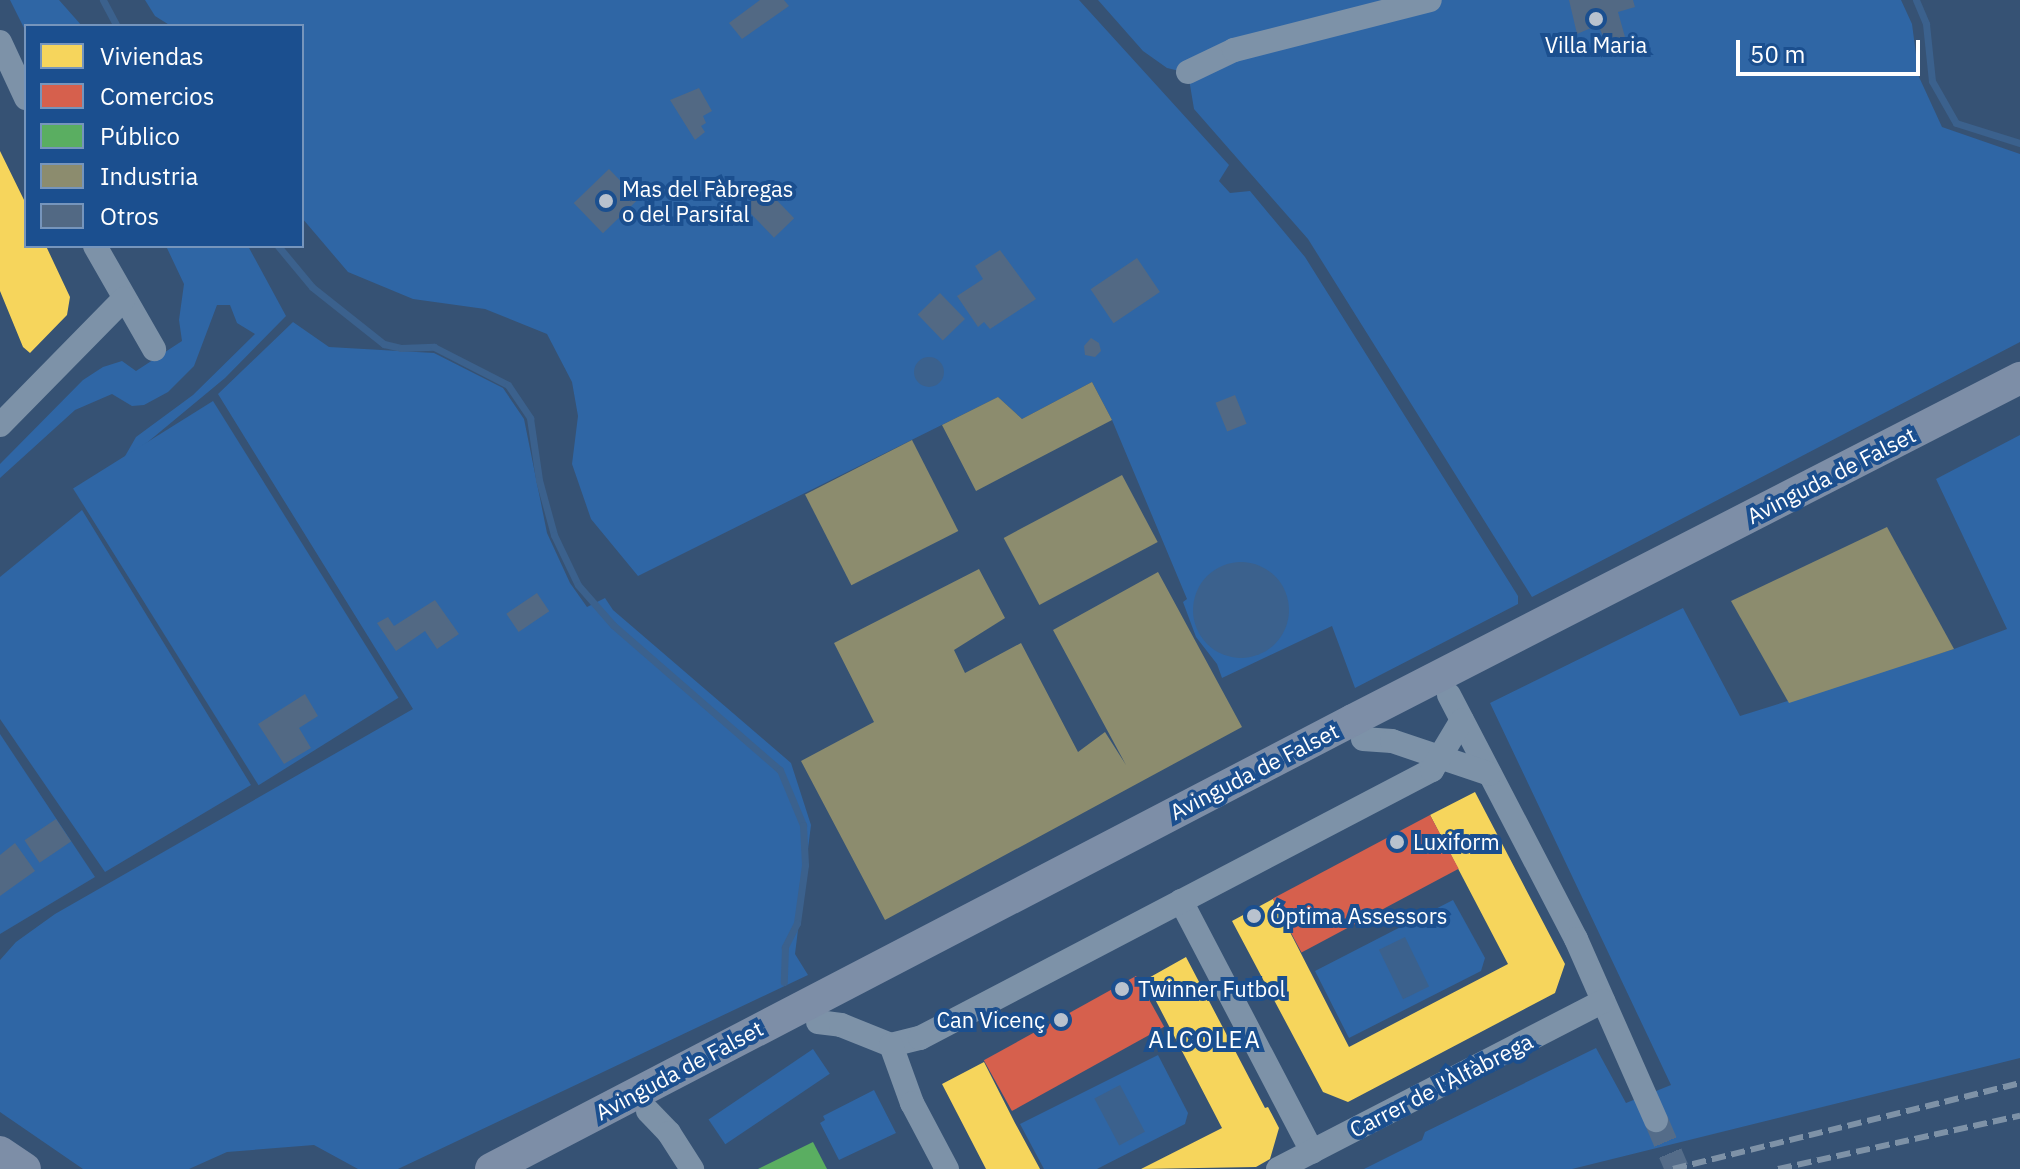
<!DOCTYPE html>
<meta charset="utf-8">
<style>
body{margin:0}
#map{position:relative;width:2020px;height:1169px;overflow:hidden;background:#365274;font-family:"IBM Plex Sans",sans-serif}
div>[style]{position:absolute}
.green>*{inset:0;background:#2f66a5;transform-origin:0 0}
.water>*{inset:0;background:#3b618d;transform-origin:0 0}
.round{border-radius:50%}
.homes>*{inset:0;background:#f6d55c}
.shops>*{inset:0;background:#d6604d;transform-origin:0 0}
.public>*{inset:0;background:#5aae61}
.industry>*{inset:0;background:#8c8c6e;transform-origin:0 0}
.stream>*{height:7px;margin:-3.5px;padding:0 3.5px;transform-origin:3.5px;border-radius:3.5px;background:#3b618d}
.building>*{inset:0;background:#526984;transform-origin:0 0}
.minor-tunnel>*{height:24px;margin-top:-12px;transform-origin:0;background:repeating-linear-gradient(90deg,#546c89 0 24px,transparent 0 36px)}
.minor>*{height:24px;margin:-12px;padding:0 12px;transform-origin:12px;border-radius:12px;background:#7d92a8}
.major>*{height:32px;margin:-16px;padding:0 16px;transform-origin:16px;border-radius:16px;background:#7d8ea7}
.rail>*{height:6px;margin-top:-3px;transform-origin:0;background:repeating-linear-gradient(90deg,#7e92a7 0 14px,transparent 0 20px)}
.dots>*{width:22px;height:22px;translate:-50% -50%;box-sizing:border-box;border:4px solid #1b4f8f;border-radius:50%}
span{translate:-50% -50%;white-space:nowrap;text-align:center;line-height:1.15;-webkit-text-stroke:8px #1b4f8f;paint-order:stroke}
.poi-label{font-size:22px;color:#fff}
.left{translate:0 -50%;text-align:left}
.right{translate:-100% -50%;text-align:right}
.street-label{font-size:22px;color:#fff}
.neighbourhood-label{font-size:24px;color:#fff;letter-spacing:2px}
.legend{position:absolute;left:24px;top:24px;width:280px;height:224px;box-sizing:border-box;background:#1b4f8f;border:2px solid #7695bc;margin:0;padding:10px 14px;list-style:none;font-size:24px;color:#fff}
.legend li{display:flex;align-items:center;gap:16px;height:40px}
.legend b{width:40px;border:2px solid #7695bc}
.scale{position:absolute;left:1736px;top:40px;width:184px;height:36px;box-sizing:border-box;border:4px solid #fff;border-top:0;padding-left:10px;font-size:24px;line-height:28px;white-space:nowrap;color:#fff;-webkit-text-stroke:6px #1b4f8f;paint-order:stroke}
</style>
<div id="map">
<div class="green">
<i style="clip-path:polygon(10px 0,59px 0,82px 26px,26px 26px,26px 32px)"></i>
<i style="clip-path:polygon(145px 0,1079px 0,1229px 165px,1219px 181px,1230px 193px,1250px 191px,1305px 257px,1518px 596px,1518px 604px,1355px 688px,1332px 626px,1222px 678px,1217px 664px,1196px 637px,1183px 602px,1187px 599px,1112px 420px,1092px 382px,1022px 419px,998px 397px,638px 576px,591px 519px,572px 464px,578px 416px,572px 382px,547px 334px,485px 309px,413px 299px,348px 272px,302px 218px,302px 26px,171px 26px,155px 16px)"></i>
<i style="clip-path:polygon(1098px 0,1901px 0,1912px 24px,1919px 77px,1942px 127px,2020px 154px,2020px 342px,1532px 597px,1308px 239px,1194px 109px,1188px 73px,1167px 68px,1143px 51px)"></i>
<i style="clip-path:polygon(166px 246px,248px 246px,286px 316px,225px 378px,120px 465px,136px 437px,193px 395px,255px 334px,237px 323px,230px 305px,217px 305px,194px 366px,168px 392px,144px 405px,132px 406px,112px 394px,75px 410px,0 478px,0 464px,83px 380px,103px 367px,122px 361px,136px 371px,182px 341px,179px 320px,184px 284px)"></i>
<i style="clip-path:polygon(293px 322px,329px 347px,434px 353px,503px 388px,524px 419px,547px 533px,570px 583px,587px 607px,605px 598px,613px 610px,791px 763px,811px 825px,795px 954px,808px 975px,398px 1169px,358px 1169px,314px 1145px,227px 1152px,189px 1169px,83px 1169px,0 1112px,0 960px,16px 942px,55px 914px,413px 709px,218px 394px)"></i>
<i style="left:213px;top:401px;width:350px;height:165px;rotate:58deg"></i>
<i style="clip-path:polygon(2020px 435px,2020px 1058px,1572px 1169px,1364px 1169px,1422px 1140px,1425px 1132px,1596px 1048px,1626px 1103px,1671px 1085px,1490px 703px,1683px 608px,1740px 716px,1954px 649px,2007px 629px,1936px 479px)"></i>
<i style="clip-path:polygon(82px 510px,251px 785px,105px 872px,0 719px,0 577px)"></i>
<i style="clip-path:polygon(0 734px,95px 877px,0 934px)"></i>
<i style="clip-path:polygon(1453px 900px,1485px 958px,1481px 971px,1349px 1038px,1315px 971px)"></i>
<i style="left:813px;top:1049px;width:30px;height:126px;rotate:56deg"></i>
<i style="clip-path:polygon(1158px 1055px,1188px 1113px,1185px 1124px,1097px 1169px,1044px 1169px,1020px 1124px)"></i>
<i style="clip-path:polygon(874px 1090px,896px 1133px,839px 1160px,820px 1123px,825px 1120px,823px 1116px)"></i>
</div>
<div class="water">
<i class="round" style="left:914px;top:357px;width:30px;height:30px"></i>
<i class="round" style="left:1193px;top:562px;width:96px;height:96px"></i>
<i style="left:1405px;top:937px;width:55px;height:29px;rotate:64deg"></i>
<i style="left:1120px;top:1085px;width:53px;height:29px;rotate:62deg"></i>
</div>
<div class="homes">
<i style="clip-path:polygon(0 151px,26px 204px,26px 246px,46px 246px,70px 297px,67px 315px,30px 353px,23px 347px,0 291px)"></i>
<i style="clip-path:polygon(1475px 792px,1565px 964px,1555px 993px,1348px 1102px,1323px 1092px,1232px 921px,1273px 899px,1349px 1047px,1508px 964px,1430px 815px)"></i>
<i style="clip-path:polygon(1186px 957px,1265px 1108px,1268px 1107px,1279px 1128px,1270px 1159px,1256px 1167px,1141px 1169px,1222px 1128px,1145px 980px)"></i>
<i style="clip-path:polygon(984px 1062px,1015px 1123px,1040px 1169px,986px 1169px,942px 1084px)"></i>
</div>
<div class="shops">
<i style="left:1430px;top:815px;width:61px;height:178px;rotate:62deg"></i>
<i style="left:1136px;top:976px;width:58px;height:174px;rotate:61deg"></i>
</div>
<div class="public">
<i style="clip-path:polygon(813px 1142px,827px 1169px,758px 1169px)"></i>
</div>
<div class="industry">
<i style="clip-path:polygon(1092px 382px,1112px 420px,976px 491px,942px 425px,998px 397px,1022px 419px)"></i>
<i style="left:912px;top:440px;width:102px;height:120px;rotate:63deg"></i>
<i style="left:1122px;top:475px;width:76px;height:134px;rotate:62deg"></i>
<i style="clip-path:polygon(1887px 527px,1954px 649px,1789px 703px,1731px 601px)"></i>
<i style="clip-path:polygon(979px 569px,1005px 618px,954px 650px,965px 673px,1021px 643px,1078px 752px,1105px 732px,1126px 765px,1053px 630px,1158px 572px,1242px 727px,885px 920px,801px 761px,874px 722px,834px 643px)"></i>
</div>
<div class="stream">
<i style="left:103px;top:0;width:30px;rotate:62deg"></i>
<i style="left:1916px;top:0;width:26px;rotate:67deg"></i>
<i style="left:1926px;top:24px;width:57px;rotate:84deg"></i>
<i style="left:1932px;top:81px;width:48px;rotate:60.3deg"></i>
<i style="left:1956px;top:123px;width:67px;rotate:17.4deg"></i>
<i style="left:278px;top:246px;width:53px;rotate:50.3deg"></i>
<i style="left:312px;top:287px;width:92px;rotate:38.4deg"></i>
<i style="left:384px;top:344px;width:17px;rotate:13deg"></i>
<i style="left:401px;top:348px;width:33px;rotate:-2deg"></i>
<i style="left:434px;top:347px;width:83px;rotate:27.2deg"></i>
<i style="left:508px;top:385px;width:40px;rotate:56deg"></i>
<i style="left:530px;top:418px;width:63px;rotate:81.7deg"></i>
<i style="left:539px;top:480px;width:57px;rotate:74.7deg"></i>
<i style="left:554px;top:535px;width:55px;rotate:64.4deg"></i>
<i style="left:578px;top:585px;width:53px;rotate:48.8deg"></i>
<i style="left:613px;top:625px;width:221px;rotate:41deg"></i>
<i style="left:780px;top:770px;width:60px;rotate:67.3deg"></i>
<i style="left:803px;top:825px;width:40px;rotate:87.1deg"></i>
<i style="left:805px;top:865px;width:59px;rotate:97.9deg"></i>
<i style="left:797px;top:923px;width:27px;rotate:117deg"></i>
<i style="left:785px;top:947px;width:35px;rotate:92deg"></i>
</div>
<div class="building">
<i style="clip-path:polygon(760px 0,784px 0,789px 6px,742px 39px,729px 23px)"></i>
<i style="clip-path:polygon(1569px 0,1633px 0,1635px 7px,1618px 12px,1625px 37px,1607px 45px,1598px 25px,1577px 34px)"></i>
<i style="clip-path:polygon(699px 88px,712px 111px,703px 116px,706px 123px,701px 126px,705px 132px,695px 140px,670px 100px)"></i>
<i style="left:609px;top:169px;width:42px;height:49px;rotate:46deg"></i>
<i style="left:765px;top:188px;width:42px;height:28px;rotate:46deg"></i>
<i style="clip-path:polygon(1000px 250px,1036px 299px,990px 329px,984px 322px,978px 327px,957px 296px,983px 279px,975px 266px)"></i>
<i style="left:1137px;top:258px;width:41px;height:56px;rotate:56deg"></i>
<i style="left:940px;top:293px;width:36px;height:31px;rotate:46deg"></i>
<i style="clip-path:polygon(1091px 338px,1099px 343px,1101px 351px,1095px 357px,1085px 355px,1084px 346px)"></i>
<i style="left:1235px;top:395px;width:31px;height:21px;rotate:68deg"></i>
<i style="left:537px;top:593px;width:22px;height:37px;rotate:56deg"></i>
<i style="clip-path:polygon(435px 600px,459px 634px,437px 649px,425px 631px,396px 651px,377px 623px,388px 617px,394px 626px)"></i>
<i style="clip-path:polygon(305px 694px,318px 716px,299px 728px,311px 748px,284px 764px,258px 724px)"></i>
<i style="left:56px;top:819px;width:27px;height:38px;rotate:56deg"></i>
<i style="clip-path:polygon(15px 843px,35px 871px,0 896px,0 855px)"></i>
</div>
<div class="minor-tunnel">
<i style="left:1656px;top:1120px;width:53px;rotate:66.8deg"></i>
</div>
<div class="minor">
<i style="left:0;top:42px;width:62px;rotate:65.1deg"></i>
<i style="left:1188px;top:72px;width:51px;rotate:-25.6deg"></i>
<i style="left:1234px;top:50px;width:202px;rotate:-14.3deg"></i>
<i style="left:95px;top:246px;width:119px;rotate:60.2deg"></i>
<i style="left:0;top:425px;width:177px;rotate:-45.5deg"></i>
<i style="left:1449px;top:695px;width:275px;rotate:62.5deg"></i>
<i style="left:1576px;top:939px;width:198px;rotate:66.2deg"></i>
<i style="left:1363px;top:739px;width:29px;rotate:4deg"></i>
<i style="left:1392px;top:741px;width:103px;rotate:18.6deg"></i>
<i style="left:1181px;top:901px;width:283px;rotate:62.4deg"></i>
<i style="left:818px;top:1022px;width:23px;rotate:7deg"></i>
<i style="left:841px;top:1025px;width:54px;rotate:21.8deg"></i>
<i style="left:891px;top:1045px;width:30px;rotate:-14deg"></i>
<i style="left:920px;top:1038px;width:578px;rotate:-27.63deg"></i>
<i style="left:1432px;top:770px;width:58px;rotate:-59deg"></i>
<i style="left:891px;top:1045px;width:62px;rotate:70.1deg"></i>
<i style="left:912px;top:1103px;width:75px;rotate:62.1deg"></i>
<i style="left:648px;top:1111px;width:30px;rotate:46deg"></i>
<i style="left:669px;top:1133px;width:43px;rotate:57.4deg"></i>
<i style="left:1278px;top:1169px;width:366px;rotate:-27.3deg"></i>
</div>
<div class="major">
<i style="left:0;top:1152px;width:30px;rotate:34deg"></i>
<i style="left:491px;top:1169px;width:972px;rotate:-27.51deg"></i>
<i style="left:1353px;top:720px;width:750px;rotate:-27.15deg"></i>
</div>
<div class="rail">
<i style="left:1673px;top:1169px;width:357px;rotate:-13.9deg"></i>
<i style="left:1778px;top:1169px;width:248px;rotate:-12.4deg"></i>
</div>
<div class="dots">
<i style="left:1596px;top:19px;background:#b9c2ce"></i>
<i style="left:606px;top:201px;background:#b9c2ce"></i>
<i style="left:1397px;top:842px;background:#b9c2ce"></i>
<i style="left:1254px;top:916px;background:#b9c2ce"></i>
<i style="left:1122px;top:989px;background:#b9c2ce"></i>
<i style="left:1061px;top:1020px;background:#b9c2ce"></i>
</div>
<div class="poi-label">
<span style="left:1596px;top:45px">Villa Maria</span>
<span class="left" style="left:622px;top:201px">Mas del Fàbregas<br>o del Parsifal</span>
<span class="left" style="left:1413px;top:842px">Luxiform</span>
<span class="left" style="left:1270px;top:916px">Óptima Assessors</span>
<span class="left" style="left:1138px;top:989px">Twinner Futbol</span>
<span class="right" style="left:1045px;top:1020px">Can Vicenç</span>
</div>
<div class="street-label">
<span style="left:1831px;top:475px;rotate:-27deg">Avinguda de Falset</span>
<span style="left:1254px;top:771px;rotate:-27deg">Avinguda de Falset</span>
<span style="left:679px;top:1070px;rotate:-28deg">Avinguda de Falset</span>
<span style="left:1441px;top:1085px;rotate:-27deg">Carrer de l'Àlfàbrega</span>
</div>
<div class="neighbourhood-label">
<span style="left:1205px;top:1040px">ALCOLEA</span>
</div>
<ul class="legend">
<li><b style="height:22px;background:#f6d55c"></b>Viviendas</li>
<li><b style="height:22px;background:#d6604d"></b>Comercios</li>
<li><b style="height:22px;background:#5aae61"></b>Público</li>
<li><b style="height:22px;background:#8c8c6e"></b>Industria</li>
<li><b style="height:22px;background:#526984"></b>Otros</li>
</ul>
<div class="scale">50 m</div>
</div>
